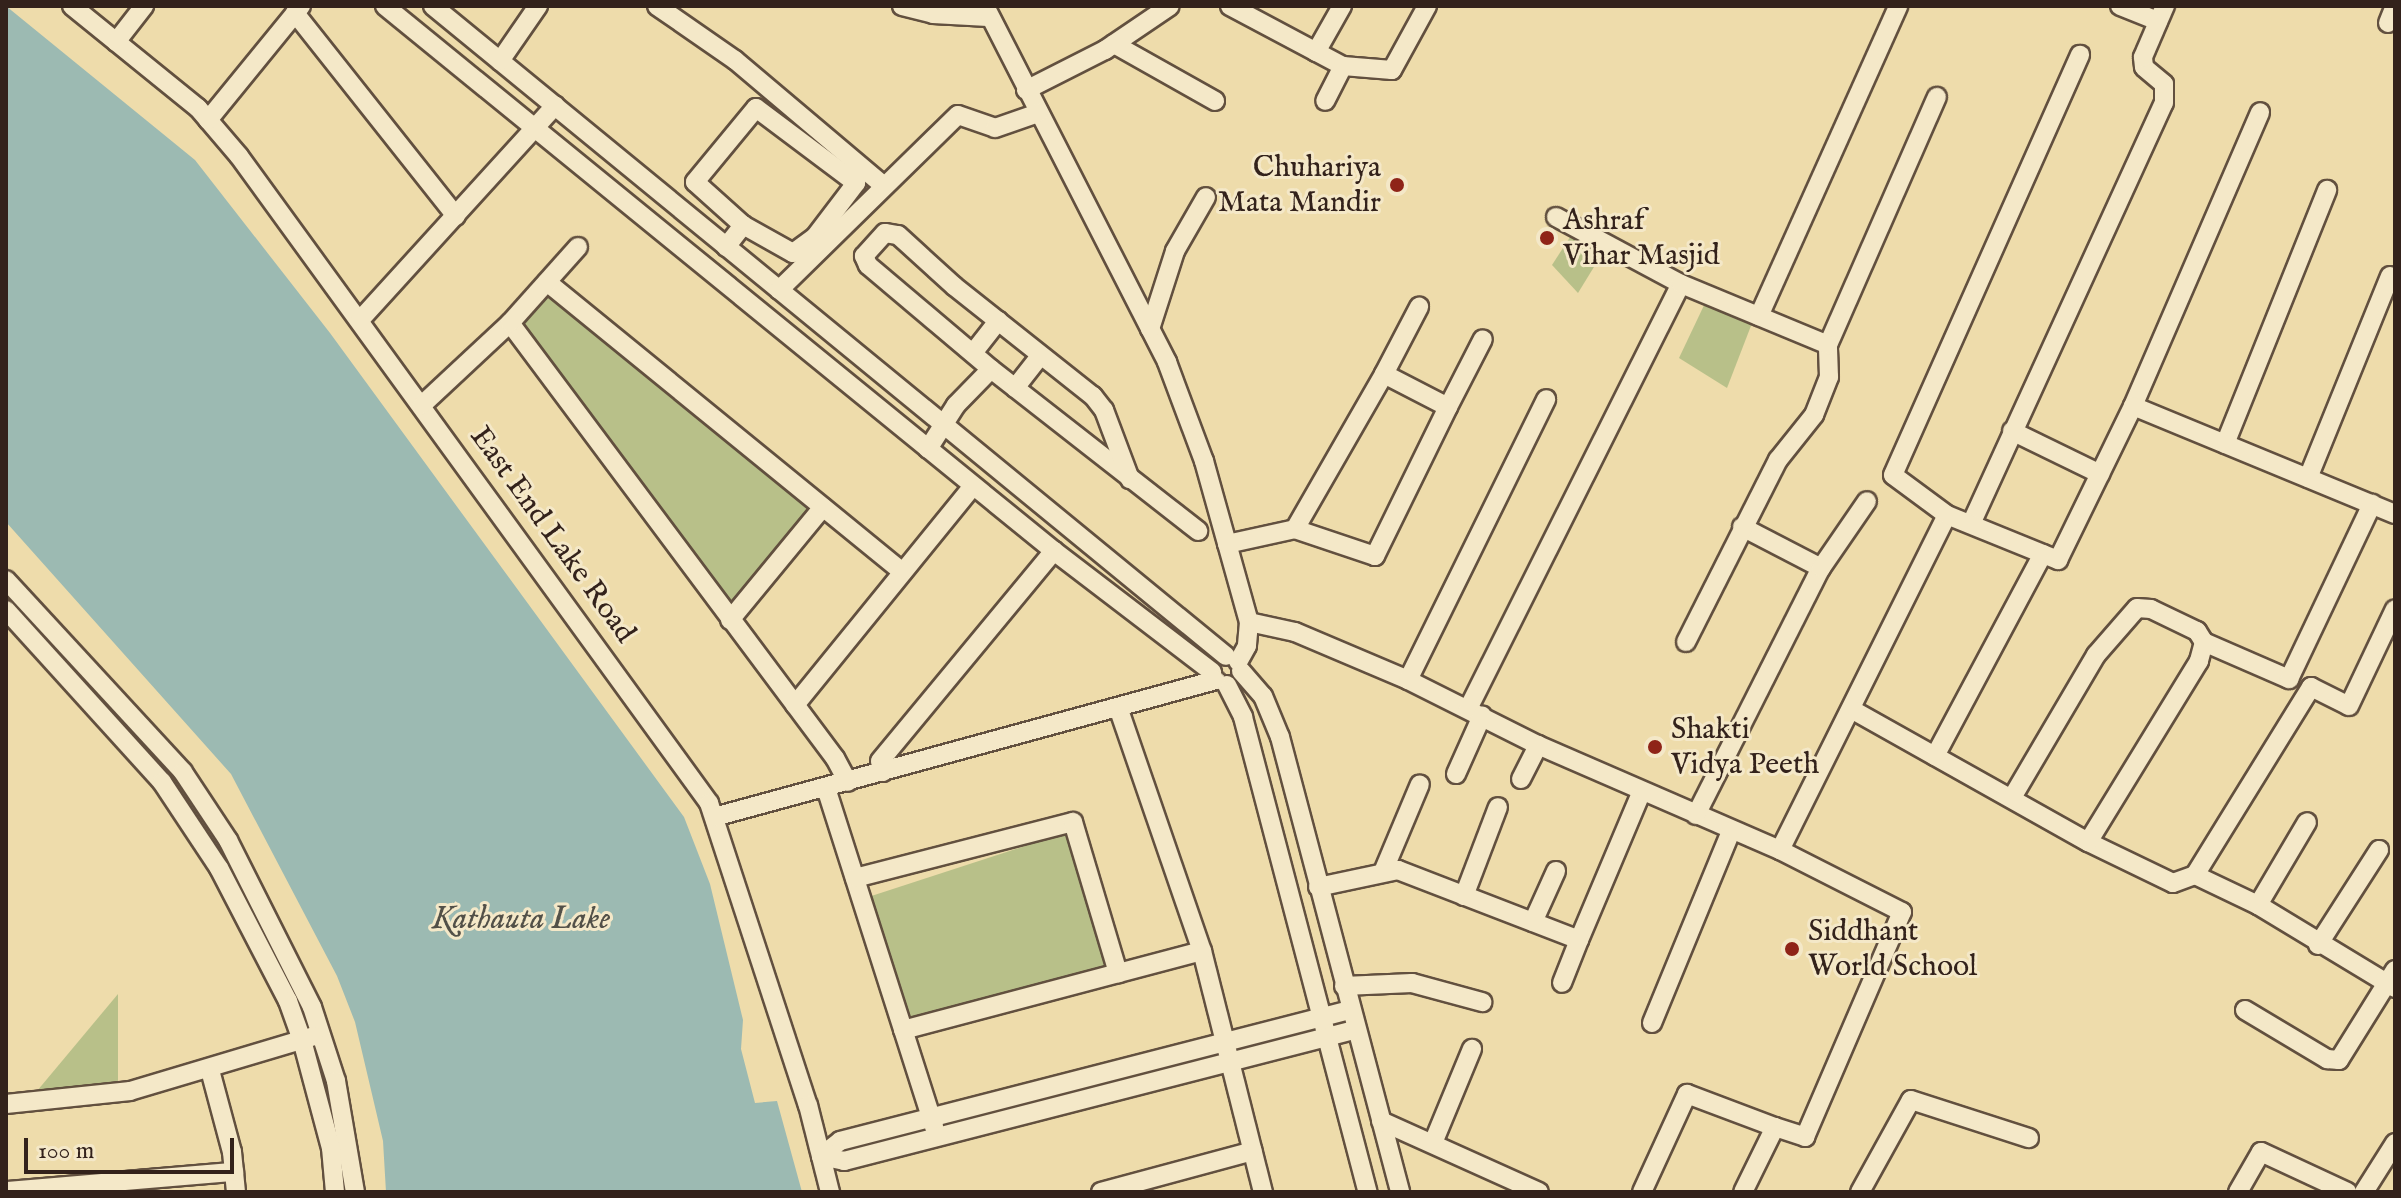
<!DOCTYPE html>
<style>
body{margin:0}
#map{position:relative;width:2401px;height:1198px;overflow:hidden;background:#eedcab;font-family:"IM FELL English",serif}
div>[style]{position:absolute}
.green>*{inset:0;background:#b8c089;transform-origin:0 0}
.water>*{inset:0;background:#9cbab2}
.roads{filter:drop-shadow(2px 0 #62503f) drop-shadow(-2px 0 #62503f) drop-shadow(0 2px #62503f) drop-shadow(0 -2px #62503f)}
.minor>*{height:18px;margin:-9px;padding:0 9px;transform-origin:9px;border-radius:9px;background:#f4e8c8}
.dots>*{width:22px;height:22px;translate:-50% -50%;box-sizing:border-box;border:4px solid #f4e8c8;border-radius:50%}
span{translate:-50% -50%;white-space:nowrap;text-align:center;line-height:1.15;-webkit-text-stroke:6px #f4e8c8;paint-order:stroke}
.poi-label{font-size:30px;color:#33221b}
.right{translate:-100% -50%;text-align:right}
.left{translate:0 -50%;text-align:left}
.street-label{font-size:30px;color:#33221b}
.water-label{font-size:32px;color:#525048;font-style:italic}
.frame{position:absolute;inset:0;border:8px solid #33221b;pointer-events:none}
.scale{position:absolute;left:24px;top:1138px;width:210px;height:36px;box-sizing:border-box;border:4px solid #33221b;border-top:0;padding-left:10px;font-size:24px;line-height:28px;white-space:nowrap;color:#33221b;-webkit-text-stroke:6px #f4e8c8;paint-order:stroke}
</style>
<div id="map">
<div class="green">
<i style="clip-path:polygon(1574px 231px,1605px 249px,1578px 293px,1552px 265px)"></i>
<i style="clip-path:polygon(549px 294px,810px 509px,728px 607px,520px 325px)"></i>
<i style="clip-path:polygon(1707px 299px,1754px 318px,1727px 388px,1679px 358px)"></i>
<i style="left:1065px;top:833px;width:141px;height:206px;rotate:72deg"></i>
<i style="clip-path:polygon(118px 994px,118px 1083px,37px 1091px)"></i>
</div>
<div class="water">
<i style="clip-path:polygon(6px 6px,195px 160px,330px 333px,684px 817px,710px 884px,743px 1020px,741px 1049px,755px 1103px,777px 1101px,802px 1192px,386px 1192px,383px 1141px,355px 1022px,337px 976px,231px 774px,6px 522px)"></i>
</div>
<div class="roads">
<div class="minor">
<i style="left:72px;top:6px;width:162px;rotate:39deg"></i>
<i style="left:198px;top:108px;width:63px;rotate:49.5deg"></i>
<i style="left:239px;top:156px;width:800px;rotate:54deg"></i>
<i style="left:709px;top:803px;width:318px;rotate:71.9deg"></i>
<i style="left:808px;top:1105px;width:90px;rotate:75.8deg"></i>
<i style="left:385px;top:6px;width:863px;rotate:39.17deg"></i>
<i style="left:1054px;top:551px;width:199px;rotate:37.4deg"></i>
<i style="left:433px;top:6px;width:1025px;rotate:39.34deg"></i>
<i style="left:657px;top:6px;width:95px;rotate:34.7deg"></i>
<i style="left:735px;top:60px;width:195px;rotate:40.2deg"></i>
<i style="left:902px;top:6px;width:32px;rotate:14deg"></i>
<i style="left:933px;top:14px;width:55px;rotate:3.1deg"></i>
<i style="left:985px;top:6px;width:400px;rotate:62.9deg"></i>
<i style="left:1167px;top:362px;width:106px;rotate:69.5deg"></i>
<i style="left:1204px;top:461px;width:167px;rotate:74.4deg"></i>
<i style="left:1249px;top:622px;width:24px;rotate:95deg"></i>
<i style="left:1247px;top:646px;width:18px;rotate:119deg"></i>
<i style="left:1230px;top:6px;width:128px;rotate:28deg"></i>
<i style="left:1343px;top:66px;width:39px;rotate:117deg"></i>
<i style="left:2120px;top:6px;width:41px;rotate:21.5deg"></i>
<i style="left:295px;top:13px;width:259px;rotate:51.6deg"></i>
<i style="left:2388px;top:23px;width:18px;rotate:-68deg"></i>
<i style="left:116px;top:42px;width:46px;rotate:-52.1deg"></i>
<i style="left:1114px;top:44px;width:116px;rotate:29.4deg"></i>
<i style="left:1316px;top:52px;width:53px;rotate:-60.5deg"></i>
<i style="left:500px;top:61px;width:67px;rotate:-55.4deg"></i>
<i style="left:1343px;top:66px;width:49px;rotate:4.7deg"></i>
<i style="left:1392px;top:70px;width:73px;rotate:-61.3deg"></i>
<i style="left:1026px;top:90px;width:89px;rotate:-26.9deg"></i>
<i style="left:1105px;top:50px;width:78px;rotate:-34.1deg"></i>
<i style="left:208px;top:120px;width:147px;rotate:-50.8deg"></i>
<i style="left:1556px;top:217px;width:142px;rotate:28.2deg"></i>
<i style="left:726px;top:247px;width:28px;rotate:-52deg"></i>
<i style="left:743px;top:225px;width:57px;rotate:29.2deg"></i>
<i style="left:793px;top:253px;width:27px;rotate:-36deg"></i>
<i style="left:815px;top:237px;width:68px;rotate:-52.8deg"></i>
<i style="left:856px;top:183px;width:125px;rotate:-143.1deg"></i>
<i style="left:756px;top:108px;width:96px;rotate:129.5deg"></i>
<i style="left:695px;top:182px;width:64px;rotate:41.9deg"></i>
<i style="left:547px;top:282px;width:459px;rotate:39.2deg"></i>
<i style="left:779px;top:290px;width:250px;rotate:-44.4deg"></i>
<i style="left:958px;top:115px;width:39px;rotate:19deg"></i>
<i style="left:995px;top:128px;width:46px;rotate:-19.2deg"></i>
<i style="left:1759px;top:316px;width:340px;rotate:-65.8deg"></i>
<i style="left:360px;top:320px;width:290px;rotate:-47.7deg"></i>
<i style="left:510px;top:323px;width:543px;rotate:53.24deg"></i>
<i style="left:835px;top:758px;width:27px;rotate:62deg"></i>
<i style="left:1150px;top:329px;width:82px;rotate:-72.2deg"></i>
<i style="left:1175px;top:251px;width:62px;rotate:-60.1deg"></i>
<i style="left:973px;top:353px;width:41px;rotate:-52deg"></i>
<i style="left:991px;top:369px;width:263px;rotate:38deg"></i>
<i style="left:1384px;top:374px;width:76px;rotate:-62.4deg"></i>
<i style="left:1015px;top:388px;width:41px;rotate:-52deg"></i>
<i style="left:422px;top:405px;width:120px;rotate:-43deg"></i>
<i style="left:510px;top:323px;width:102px;rotate:-48.2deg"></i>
<i style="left:2133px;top:406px;width:320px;rotate:-66.6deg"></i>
<i style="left:1448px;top:407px;width:76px;rotate:-62.8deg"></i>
<i style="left:2012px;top:431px;width:98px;rotate:26deg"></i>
<i style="left:2225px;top:444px;width:274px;rotate:-68.1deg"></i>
<i style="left:928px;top:449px;width:52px;rotate:-57.5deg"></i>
<i style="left:956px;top:405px;width:50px;rotate:-45.8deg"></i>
<i style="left:991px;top:369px;width:161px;rotate:-139.8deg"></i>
<i style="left:868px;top:265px;width:10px;rotate:-114deg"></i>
<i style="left:864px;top:256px;width:31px;rotate:-48deg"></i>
<i style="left:885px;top:233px;width:13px;rotate:9deg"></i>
<i style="left:898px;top:235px;width:76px;rotate:42.3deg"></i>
<i style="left:954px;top:286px;width:177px;rotate:38.4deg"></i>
<i style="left:1093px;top:396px;width:18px;rotate:52deg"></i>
<i style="left:1104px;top:410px;width:74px;rotate:69.4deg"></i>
<i style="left:2308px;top:478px;width:218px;rotate:-67.9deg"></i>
<i style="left:1947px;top:515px;width:67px;rotate:-143.5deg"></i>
<i style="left:1893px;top:475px;width:460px;rotate:-66deg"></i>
<i style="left:1971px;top:524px;width:463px;rotate:-65.4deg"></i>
<i style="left:2164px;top:103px;width:19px;rotate:-90deg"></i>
<i style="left:2164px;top:84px;width:26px;rotate:-140deg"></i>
<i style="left:2144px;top:67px;width:10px;rotate:-96deg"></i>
<i style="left:2143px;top:57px;width:56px;rotate:-66.7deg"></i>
<i style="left:1742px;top:527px;width:89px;rotate:27.4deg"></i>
<i style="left:1227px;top:544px;width:70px;rotate:-12.4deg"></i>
<i style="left:1295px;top:529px;width:179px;rotate:-60.1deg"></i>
<i style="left:1384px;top:374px;width:72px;rotate:27.3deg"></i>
<i style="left:1448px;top:407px;width:166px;rotate:116.1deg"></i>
<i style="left:1375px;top:556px;width:84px;rotate:-161.4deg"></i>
<i style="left:6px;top:580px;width:261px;rotate:47.3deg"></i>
<i style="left:183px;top:772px;width:82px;rotate:56.5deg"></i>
<i style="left:228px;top:840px;width:187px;rotate:63.3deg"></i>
<i style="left:312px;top:1007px;width:78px;rotate:72deg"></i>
<i style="left:336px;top:1081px;width:113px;rotate:80.3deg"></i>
<i style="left:6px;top:610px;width:232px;rotate:47.8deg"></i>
<i style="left:162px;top:782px;width:103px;rotate:56.5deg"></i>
<i style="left:219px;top:868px;width:150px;rotate:62.6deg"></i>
<i style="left:288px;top:1001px;width:41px;rotate:70.3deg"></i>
<i style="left:302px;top:1040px;width:112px;rotate:75deg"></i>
<i style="left:331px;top:1148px;width:44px;rotate:84.8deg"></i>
<i style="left:730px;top:620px;width:146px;rotate:-50.5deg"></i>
<i style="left:1249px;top:622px;width:47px;rotate:12.3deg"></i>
<i style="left:1295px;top:632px;width:123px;rotate:23deg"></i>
<i style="left:1408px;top:680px;width:145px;rotate:26.6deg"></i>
<i style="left:1538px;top:745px;width:264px;rotate:23.5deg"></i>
<i style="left:1780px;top:850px;width:374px;rotate:-63.5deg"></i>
<i style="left:1947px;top:515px;width:120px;rotate:22.1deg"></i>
<i style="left:2058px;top:560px;width:171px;rotate:-64deg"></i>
<i style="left:2133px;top:406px;width:283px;rotate:22.4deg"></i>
<i style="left:1686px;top:642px;width:204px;rotate:-63.2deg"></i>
<i style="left:1778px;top:460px;width:58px;rotate:-51.3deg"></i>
<i style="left:1814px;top:415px;width:41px;rotate:-68.5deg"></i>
<i style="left:1829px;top:377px;width:32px;rotate:-92deg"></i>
<i style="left:1828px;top:345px;width:271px;rotate:-66.3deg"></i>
<i style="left:2204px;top:642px;width:93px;rotate:23.5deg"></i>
<i style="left:2289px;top:679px;width:194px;rotate:-64.6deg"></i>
<i style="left:1241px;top:671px;width:33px;rotate:49deg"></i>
<i style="left:1263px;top:696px;width:44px;rotate:67.5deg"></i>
<i style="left:1280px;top:737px;width:471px;rotate:75.2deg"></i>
<i style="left:1408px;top:680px;width:313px;rotate:-63.8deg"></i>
<i style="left:1227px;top:685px;width:36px;rotate:63deg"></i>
<i style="left:1243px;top:717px;width:491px;rotate:75.3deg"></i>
<i style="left:795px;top:705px;width:282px;rotate:-50.9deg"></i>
<i style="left:1468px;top:709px;width:475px;rotate:-63.4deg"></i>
<i style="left:1681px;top:284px;width:159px;rotate:22.5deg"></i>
<i style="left:1851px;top:709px;width:272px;rotate:29.3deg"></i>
<i style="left:2088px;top:842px;width:94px;rotate:25.8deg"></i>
<i style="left:2173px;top:883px;width:23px;rotate:-20deg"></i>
<i style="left:2195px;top:875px;width:221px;rotate:-58.3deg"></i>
<i style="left:2311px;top:687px;width:42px;rotate:26.6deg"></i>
<i style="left:2349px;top:706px;width:107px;rotate:-64.6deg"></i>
<i style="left:1119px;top:710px;width:255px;rotate:71deg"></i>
<i style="left:1202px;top:951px;width:249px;rotate:75.8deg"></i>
<i style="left:1935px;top:756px;width:229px;rotate:-61.9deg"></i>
<i style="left:883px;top:772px;width:11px;rotate:-105deg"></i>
<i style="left:880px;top:761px;width:273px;rotate:-50.4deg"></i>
<i style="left:1456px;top:774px;width:64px;rotate:-65.9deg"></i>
<i style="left:1521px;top:779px;width:38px;rotate:-63deg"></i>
<i style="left:826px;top:788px;width:356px;rotate:72.3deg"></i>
<i style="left:2013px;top:796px;width:164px;rotate:-59.5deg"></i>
<i style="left:2096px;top:655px;width:62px;rotate:-48.9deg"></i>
<i style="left:2137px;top:608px;width:14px;rotate:4deg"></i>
<i style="left:2151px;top:609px;width:51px;rotate:25.6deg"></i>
<i style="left:2197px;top:631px;width:13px;rotate:58deg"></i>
<i style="left:2204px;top:642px;width:20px;rotate:105deg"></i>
<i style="left:2199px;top:661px;width:212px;rotate:121.5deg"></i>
<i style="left:1696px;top:815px;width:277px;rotate:-63.2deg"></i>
<i style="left:1821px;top:568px;width:81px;rotate:-55.5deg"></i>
<i style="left:714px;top:817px;width:520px;rotate:-15.26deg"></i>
<i style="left:1383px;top:872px;width:95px;rotate:-67.2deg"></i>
<i style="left:2195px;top:875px;width:70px;rotate:25.5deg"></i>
<i style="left:2258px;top:905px;width:160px;rotate:31.2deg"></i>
<i style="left:855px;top:878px;width:225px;rotate:-14.4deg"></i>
<i style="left:1073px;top:822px;width:158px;rotate:73.4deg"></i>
<i style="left:1318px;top:887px;width:82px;rotate:-12deg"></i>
<i style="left:1398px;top:870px;width:194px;rotate:21.1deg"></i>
<i style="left:1579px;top:940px;width:46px;rotate:111.6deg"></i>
<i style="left:1464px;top:896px;width:95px;rotate:-69.1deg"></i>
<i style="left:2258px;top:905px;width:96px;rotate:-59.4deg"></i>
<i style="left:1533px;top:922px;width:56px;rotate:-65.7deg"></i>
<i style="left:1579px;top:940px;width:162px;rotate:-67.1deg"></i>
<i style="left:2318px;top:945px;width:113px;rotate:-57.3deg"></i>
<i style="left:1344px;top:986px;width:68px;rotate:-2.5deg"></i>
<i style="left:1412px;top:983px;width:73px;rotate:15.2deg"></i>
<i style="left:2245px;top:1010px;width:96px;rotate:30.9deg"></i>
<i style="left:2327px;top:1059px;width:12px;rotate:5deg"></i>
<i style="left:2339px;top:1060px;width:106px;rotate:-58.1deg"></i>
<i style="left:1652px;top:1023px;width:208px;rotate:-67.6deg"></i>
<i style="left:903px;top:1030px;width:309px;rotate:-14.8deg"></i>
<i style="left:210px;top:1070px;width:85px;rotate:75deg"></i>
<i style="left:232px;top:1152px;width:40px;rotate:84.3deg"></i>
<i style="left:6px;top:1104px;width:125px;rotate:-6deg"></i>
<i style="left:130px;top:1091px;width:192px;rotate:-16.6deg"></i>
<i style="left:1381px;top:1121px;width:173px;rotate:24.2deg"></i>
<i style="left:1775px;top:1127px;width:32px;rotate:18deg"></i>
<i style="left:1805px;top:1137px;width:245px;rotate:-66.7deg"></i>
<i style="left:1902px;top:912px;width:137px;rotate:-153.1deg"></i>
<i style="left:1433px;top:1143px;width:102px;rotate:-67.5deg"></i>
<i style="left:821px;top:1156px;width:24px;rotate:-38deg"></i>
<i style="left:840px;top:1141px;width:527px;rotate:-14.41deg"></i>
<i style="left:821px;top:1156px;width:24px;rotate:12deg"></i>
<i style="left:844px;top:1161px;width:527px;rotate:-14.41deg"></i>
<i style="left:6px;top:1191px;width:229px;rotate:-4.8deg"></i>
<i style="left:1101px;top:1192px;width:157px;rotate:-15.1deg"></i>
<i style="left:1642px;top:1192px;width:108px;rotate:-65.3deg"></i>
<i style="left:1687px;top:1094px;width:94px;rotate:20.6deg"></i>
<i style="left:1775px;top:1127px;width:72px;rotate:116.2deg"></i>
<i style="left:1860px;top:1192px;width:105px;rotate:-61deg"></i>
<i style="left:1911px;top:1100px;width:124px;rotate:17.9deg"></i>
<i style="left:2238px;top:1192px;width:46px;rotate:-60.1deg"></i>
<i style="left:2261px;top:1152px;width:95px;rotate:24.9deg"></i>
<i style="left:2364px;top:1192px;width:58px;rotate:-57.7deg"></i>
</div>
</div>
<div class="dots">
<i style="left:1397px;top:185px;background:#8f2418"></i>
<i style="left:1547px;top:238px;background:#8f2418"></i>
<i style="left:1655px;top:747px;background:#8f2418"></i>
<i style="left:1792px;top:949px;background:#8f2418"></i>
</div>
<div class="poi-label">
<span class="right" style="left:1381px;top:185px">Chuhariya<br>Mata Mandir</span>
<span class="left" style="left:1563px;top:238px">Ashraf<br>Vihar Masjid</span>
<span class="left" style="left:1671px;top:747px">Shakti<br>Vidya Peeth</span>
<span class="left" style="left:1808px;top:949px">Siddhant<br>World School</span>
</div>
<div class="street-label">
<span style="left:552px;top:535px;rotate:54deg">East End Lake Road</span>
</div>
<div class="water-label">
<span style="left:521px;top:920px">Kathauta Lake</span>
</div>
<div class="frame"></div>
<div class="scale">100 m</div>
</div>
